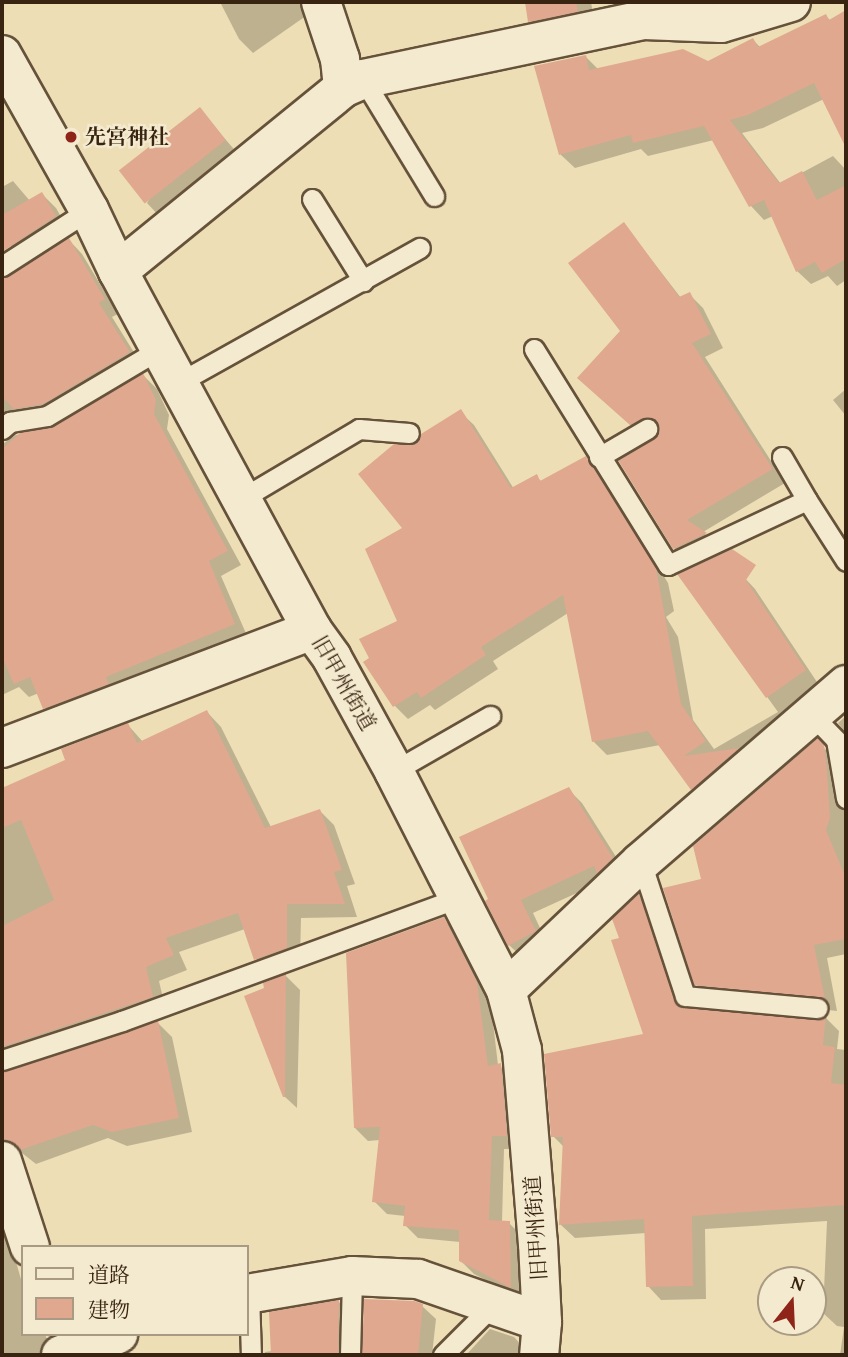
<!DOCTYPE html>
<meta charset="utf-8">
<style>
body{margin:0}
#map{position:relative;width:848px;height:1357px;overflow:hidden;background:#eddeb5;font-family:"Gentium Book Plus","Noto Serif JP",serif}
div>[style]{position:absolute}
.shadow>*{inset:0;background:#0003}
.building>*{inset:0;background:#dfa88f;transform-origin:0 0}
.roads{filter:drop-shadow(2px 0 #66523a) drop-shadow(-2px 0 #66523a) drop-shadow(0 2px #66523a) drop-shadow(0 -2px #66523a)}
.service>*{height:19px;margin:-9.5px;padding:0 9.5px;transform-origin:9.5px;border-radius:9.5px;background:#f3eacf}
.minor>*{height:38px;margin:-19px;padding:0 19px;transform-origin:19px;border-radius:19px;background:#f3eacf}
.dots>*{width:19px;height:19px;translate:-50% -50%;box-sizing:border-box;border:4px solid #f3eacf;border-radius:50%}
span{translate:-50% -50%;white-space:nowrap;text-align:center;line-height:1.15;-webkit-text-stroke:5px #f3eacf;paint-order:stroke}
.poi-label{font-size:21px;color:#392411;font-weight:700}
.left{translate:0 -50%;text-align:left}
.street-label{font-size:21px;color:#392411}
.frame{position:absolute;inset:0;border:4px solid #392411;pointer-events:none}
.legend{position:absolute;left:21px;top:1245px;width:228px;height:91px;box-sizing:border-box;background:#f3eacf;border:2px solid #a99b83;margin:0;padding:9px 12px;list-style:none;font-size:21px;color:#392411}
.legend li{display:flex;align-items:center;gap:14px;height:35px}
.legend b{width:35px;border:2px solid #a99b83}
.north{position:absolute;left:757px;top:1266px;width:70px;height:70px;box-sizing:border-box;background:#f3eacf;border:2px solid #a99b83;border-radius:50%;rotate:18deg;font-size:19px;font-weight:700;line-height:28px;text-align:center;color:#392411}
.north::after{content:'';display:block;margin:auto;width:24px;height:32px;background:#8f2418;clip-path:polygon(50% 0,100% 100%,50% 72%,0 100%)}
</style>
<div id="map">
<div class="shadow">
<i style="clip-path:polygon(220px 2px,309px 2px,313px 11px,253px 53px,239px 39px)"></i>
<i style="clip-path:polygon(527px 2px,591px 2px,596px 31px,549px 41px,530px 21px)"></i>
<i style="clip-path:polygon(846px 13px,846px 144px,824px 99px,763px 128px,742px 133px,781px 184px,833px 156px,846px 170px,846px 280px,837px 286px,828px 276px,811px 284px,797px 271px,773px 216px,764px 220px,751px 206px,714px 140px,648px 156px,641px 149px,575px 168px,561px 155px,536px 67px,585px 56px,599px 70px,708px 63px,753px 40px,761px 48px,826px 16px,831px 21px)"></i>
<i style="clip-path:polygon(200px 110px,239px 155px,161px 218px,147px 203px)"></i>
<i style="clip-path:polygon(13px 181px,30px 201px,42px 194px,56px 208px,69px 231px,22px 261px,2px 235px,2px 187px)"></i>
<i style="clip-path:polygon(624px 224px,681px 298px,689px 294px,703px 308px,723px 348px,705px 357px,785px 483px,703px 532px,719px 548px,688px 562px,674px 548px,655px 440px,661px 430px,645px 438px,594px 392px,622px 331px)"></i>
<i style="clip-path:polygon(69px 240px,82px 254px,118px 314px,112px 317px,143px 367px,17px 426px,4px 439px,4px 443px,16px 435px,53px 428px,143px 375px,157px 389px,169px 415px,167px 429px,241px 565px,221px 576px,248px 638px,59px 722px,45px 708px,39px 693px,29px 697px,19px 687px,2px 695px,2px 280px)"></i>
<i style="clip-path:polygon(846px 389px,846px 416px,833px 400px)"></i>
<i style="clip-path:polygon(460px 412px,474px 425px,514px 489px,536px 476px,542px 482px,586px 459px,599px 472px,668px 583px,674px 611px,666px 617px,678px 637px,693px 720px,714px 749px,778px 712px,695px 596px,742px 575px,755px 589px,827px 697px,706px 802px,660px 745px,607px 755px,594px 742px,568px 613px,493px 661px,498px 669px,435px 710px,430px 705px,408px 719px,395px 706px,366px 662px,399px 622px,405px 529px,416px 445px)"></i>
<i style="clip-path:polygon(207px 712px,221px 727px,271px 827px,320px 811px,334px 825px,355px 884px,347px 886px,357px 917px,301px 918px,300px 962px,270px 973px,256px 959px,245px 929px,179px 952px,187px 970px,159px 981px,166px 1011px,6px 1066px,5px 1074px,158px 1023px,172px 1037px,192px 1132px,127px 1146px,108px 1138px,36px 1164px,22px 1153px,9px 1154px,2px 1159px,2px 790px,67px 761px,128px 725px,143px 742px)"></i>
<i style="clip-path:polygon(846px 716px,846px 733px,838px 723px)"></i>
<i style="clip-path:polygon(817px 741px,837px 761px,846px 807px,846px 954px,827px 958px,837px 1011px,709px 997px,696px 984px,703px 880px)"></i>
<i style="clip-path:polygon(568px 789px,582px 803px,625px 871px,533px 913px,548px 945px,523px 958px,509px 945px,487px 902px)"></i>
<i style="clip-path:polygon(639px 897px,652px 910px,685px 1010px,816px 1022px,826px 1018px,839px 1031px,837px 1049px,846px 1050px,846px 1355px,840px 1355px,844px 1327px,837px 1326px,823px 1313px,827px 1221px,705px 1229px,706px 1299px,661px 1300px,648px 1286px,646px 1233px,575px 1238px,561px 1225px,564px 1147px,553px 1136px,645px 1035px,621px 939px)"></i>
<i style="clip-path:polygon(443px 919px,457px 932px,490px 997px,498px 1065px,514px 1078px,519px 1149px,504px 1149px,502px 1222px,509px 1223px,522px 1236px,523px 1299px,474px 1274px,461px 1261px,460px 1242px,418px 1238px,405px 1225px,405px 1216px,387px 1214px,374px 1201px,380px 1140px,368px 1141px,355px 1128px)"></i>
<i style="clip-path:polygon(286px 976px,300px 990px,297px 1108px,284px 1096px,265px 984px)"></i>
<i style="clip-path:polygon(2px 1214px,23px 1286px,23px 1334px,45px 1334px,53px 1355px,2px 1355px)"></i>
<i style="clip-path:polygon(365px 1301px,422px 1306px,436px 1319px,432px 1355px,364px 1355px)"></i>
<i style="clip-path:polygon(339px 1302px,352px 1316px,351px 1355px,264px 1355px,265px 1352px,272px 1351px)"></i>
<i style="clip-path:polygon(490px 1329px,514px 1337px,527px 1351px,526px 1355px,466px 1355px)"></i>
</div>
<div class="building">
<i style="clip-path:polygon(525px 2px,576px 2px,578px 12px,528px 22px)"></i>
<i style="clip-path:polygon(846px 10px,846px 148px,814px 83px,748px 115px,730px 120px,779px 183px,802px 171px,817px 200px,846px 185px,846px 259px,822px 273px,815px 262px,796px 272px,764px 200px,749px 207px,704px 126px,633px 143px,631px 135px,559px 155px,534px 66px,586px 55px,589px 70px,683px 49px,708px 61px,753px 38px,758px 47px,826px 14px,829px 20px)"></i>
<i style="left:200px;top:107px;width:42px;height:103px;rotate:52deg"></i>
<i style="clip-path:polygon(42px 192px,56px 216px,2px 252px,2px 215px)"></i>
<i style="clip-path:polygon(624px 222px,679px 297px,690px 292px,711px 334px,692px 343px,773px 469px,687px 520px,707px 533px,673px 549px,618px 460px,654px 439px,658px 434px,658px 423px,646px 417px,630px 425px,577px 378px,620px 331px,568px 263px)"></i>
<i style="clip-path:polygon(69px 238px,105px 299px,99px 303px,130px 352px,43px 404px,14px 409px,2px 397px,2px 278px)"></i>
<i style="clip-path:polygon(143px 373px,156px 400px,154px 414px,228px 551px,209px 561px,235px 624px,106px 677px,109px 684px,43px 709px,30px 677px,14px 684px,2px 657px,2px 449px,20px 433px,53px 427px)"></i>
<i style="clip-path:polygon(461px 409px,511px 488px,537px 474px,540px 481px,586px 456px,656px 568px,681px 704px,706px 741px,684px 756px,739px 748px,691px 790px,648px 731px,592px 742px,563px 595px,481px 647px,486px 655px,421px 698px,417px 692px,393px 707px,363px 662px,369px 658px,359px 639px,397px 621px,365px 549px,402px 528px,358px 474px,394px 444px,415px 444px,421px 434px)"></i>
<i style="clip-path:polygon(732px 549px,756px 565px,746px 580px,806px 670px,766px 698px,677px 574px)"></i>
<i style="clip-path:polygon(207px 710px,265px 828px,320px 809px,342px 870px,334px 872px,345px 904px,287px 904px,287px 948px,254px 960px,238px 913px,166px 938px,174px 955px,146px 967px,153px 997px,2px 1047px,2px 926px,54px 900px,21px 820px,2px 828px,2px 788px,65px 760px,61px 749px,128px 723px,137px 743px)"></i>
<i style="clip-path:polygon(818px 738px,824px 745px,827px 768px,830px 818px,826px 830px,846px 878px,846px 939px,814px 945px,825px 999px,694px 985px,663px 888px,701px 879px,693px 846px)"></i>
<i style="clip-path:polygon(569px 787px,613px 858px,597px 874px,594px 866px,521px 900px,536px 931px,508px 946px,485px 901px,488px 899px,459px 837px)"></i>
<i style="clip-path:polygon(639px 894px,677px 1005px,816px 1020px,826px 1016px,823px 1045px,835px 1047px,831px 1083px,846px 1085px,846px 1205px,692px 1216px,693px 1286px,646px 1287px,644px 1219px,559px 1225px,563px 1137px,551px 1137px,544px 1054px,643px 1034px,611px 940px,619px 938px,612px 919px)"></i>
<i style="clip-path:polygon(444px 917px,477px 982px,488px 1066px,501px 1063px,507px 1136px,492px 1136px,489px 1220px,510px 1221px,511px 1288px,459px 1261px,459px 1230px,403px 1226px,405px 1206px,372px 1202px,380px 1127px,354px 1128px,346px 953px)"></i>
<i style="clip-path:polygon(286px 974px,285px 1097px,283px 1097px,244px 996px,264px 988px,263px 983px)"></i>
<i style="clip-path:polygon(158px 1021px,179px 1118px,112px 1132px,93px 1125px,20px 1150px,16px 1144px,2px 1140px,2px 1072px)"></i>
<i style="clip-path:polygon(364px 1299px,414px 1301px,423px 1304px,418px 1355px,362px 1355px)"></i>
<i style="clip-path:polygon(339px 1300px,338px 1355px,271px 1355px,269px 1312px)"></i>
</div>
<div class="roads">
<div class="service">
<i style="left:363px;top:79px;width:137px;rotate:58.7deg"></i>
<i style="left:312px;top:199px;width:97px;rotate:58.1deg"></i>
<i style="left:2px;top:266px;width:103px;rotate:-32.8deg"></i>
<i style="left:534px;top:349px;width:254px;rotate:58.2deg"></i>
<i style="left:668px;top:565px;width:153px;rotate:-25.1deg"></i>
<i style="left:807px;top:500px;width:72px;rotate:57.4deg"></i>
<i style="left:178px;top:383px;width:277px;rotate:-29.2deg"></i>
<i style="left:2px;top:429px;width:11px;rotate:-41deg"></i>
<i style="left:10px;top:422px;width:37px;rotate:-9deg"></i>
<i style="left:47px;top:416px;width:131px;rotate:-30.7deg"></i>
<i style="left:599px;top:457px;width:56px;rotate:-30.3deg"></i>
<i style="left:782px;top:457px;width:50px;rotate:59.8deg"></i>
<i style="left:241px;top:499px;width:137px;rotate:-30.7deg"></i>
<i style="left:359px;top:429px;width:50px;rotate:4.6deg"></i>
<i style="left:812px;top:715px;width:35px;rotate:46deg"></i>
<i style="left:836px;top:740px;width:59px;rotate:80.2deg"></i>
<i style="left:394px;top:771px;width:111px;rotate:-29.8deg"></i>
<i style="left:641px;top:862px;width:141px;rotate:71.8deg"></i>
<i style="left:685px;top:996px;width:133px;rotate:5.2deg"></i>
<i style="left:2px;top:1060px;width:126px;rotate:-18deg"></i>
<i style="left:122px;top:1021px;width:359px;rotate:-20.1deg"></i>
<i style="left:249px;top:1293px;width:62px;rotate:88.2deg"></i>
<i style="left:350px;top:1355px;width:79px;rotate:-88.5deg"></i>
<i style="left:443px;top:1355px;width:71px;rotate:-45deg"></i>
</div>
<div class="minor">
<i style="left:321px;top:2px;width:60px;rotate:71.6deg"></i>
<i style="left:340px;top:59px;width:29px;rotate:84deg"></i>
<i style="left:2px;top:55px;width:178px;rotate:60.7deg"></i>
<i style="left:89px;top:210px;width:68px;rotate:64.6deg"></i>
<i style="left:118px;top:271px;width:408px;rotate:61.6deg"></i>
<i style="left:312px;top:630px;width:34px;rotate:54deg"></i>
<i style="left:332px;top:658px;width:129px;rotate:61.2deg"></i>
<i style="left:394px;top:771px;width:246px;rotate:62.9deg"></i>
<i style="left:506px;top:990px;width:62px;rotate:75.1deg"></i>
<i style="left:522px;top:1050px;width:194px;rotate:85.3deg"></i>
<i style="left:538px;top:1243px;width:79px;rotate:87.1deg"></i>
<i style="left:542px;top:1322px;width:33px;rotate:95deg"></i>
<i style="left:118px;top:271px;width:290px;rotate:-39.1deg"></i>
<i style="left:343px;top:88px;width:22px;rotate:-24deg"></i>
<i style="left:363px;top:79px;width:287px;rotate:-11.9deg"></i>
<i style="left:644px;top:20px;width:77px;rotate:2.2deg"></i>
<i style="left:721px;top:23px;width:73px;rotate:-16.7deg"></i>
<i style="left:2px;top:748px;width:332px;rotate:-20.8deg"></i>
<i style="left:506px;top:990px;width:186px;rotate:-43.5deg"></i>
<i style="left:641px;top:862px;width:271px;rotate:-40.8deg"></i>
<i style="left:2px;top:1161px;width:90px;rotate:72deg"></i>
<i style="left:247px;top:1294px;width:107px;rotate:-9.7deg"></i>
<i style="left:352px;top:1276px;width:66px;rotate:2.6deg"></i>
<i style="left:418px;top:1279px;width:131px;rotate:19.1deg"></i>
<i style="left:61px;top:1355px;width:61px;rotate:-20.2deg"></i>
</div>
</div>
<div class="dots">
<i style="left:71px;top:137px;background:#8f2418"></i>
</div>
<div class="poi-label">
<span class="left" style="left:85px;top:137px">先宮神社</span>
</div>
<div class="street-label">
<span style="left:344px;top:683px;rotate:60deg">旧甲州街道</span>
<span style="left:536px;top:1228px;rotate:-94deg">旧甲州街道</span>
</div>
<div class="frame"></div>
<ul class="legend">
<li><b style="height:9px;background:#f3eacf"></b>道路</li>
<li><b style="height:19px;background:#dfa88f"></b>建物</li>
</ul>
<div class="north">N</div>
</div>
